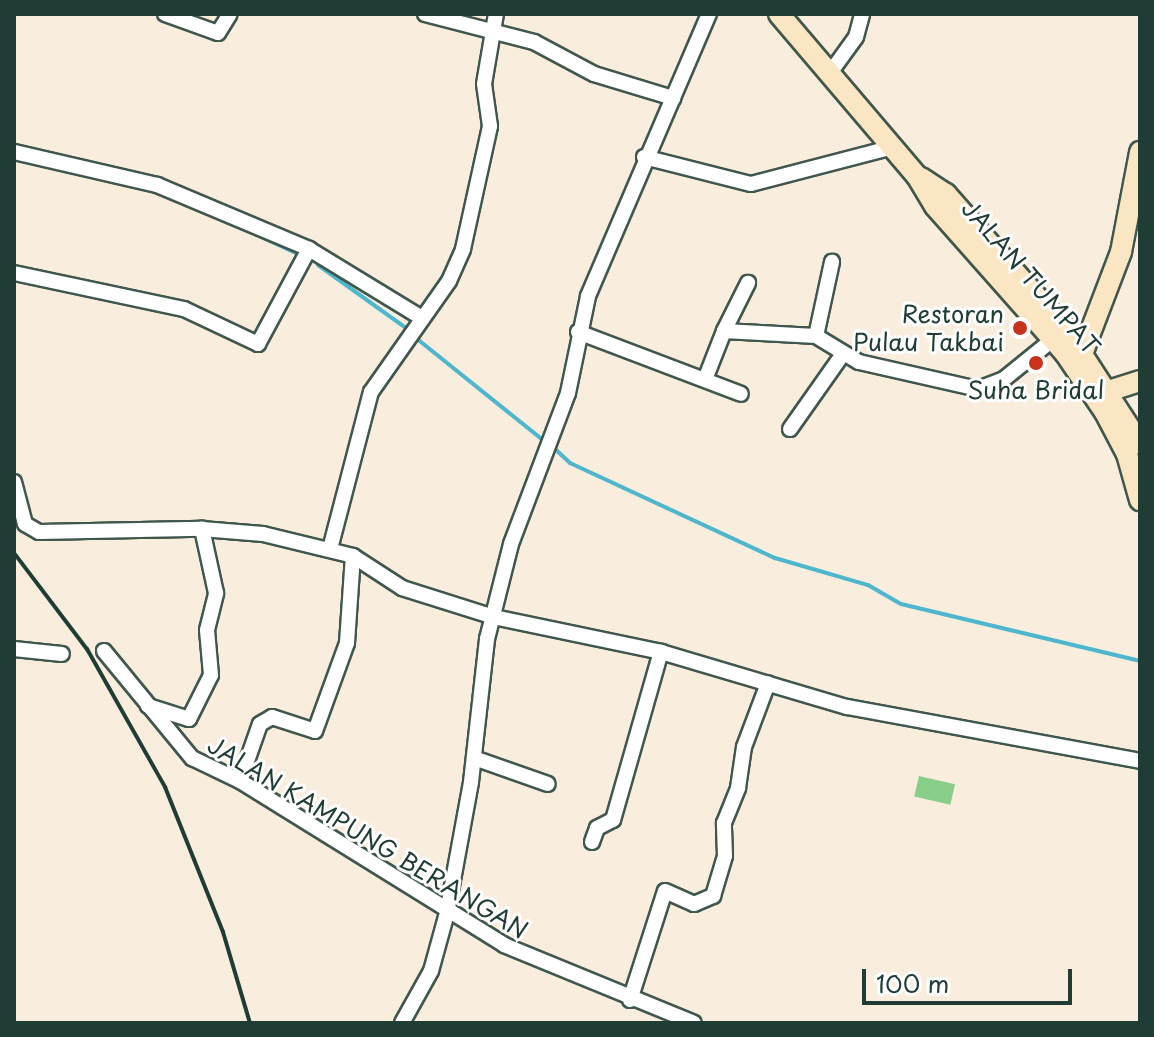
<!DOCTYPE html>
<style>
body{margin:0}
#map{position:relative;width:1154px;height:1037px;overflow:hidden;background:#f9eddd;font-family:"Playpen Sans",sans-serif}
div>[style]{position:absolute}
.green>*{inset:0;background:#88ce88;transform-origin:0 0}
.stream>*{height:4px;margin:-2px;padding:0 2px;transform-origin:2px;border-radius:2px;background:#4eb6cd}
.roads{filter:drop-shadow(2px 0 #40574d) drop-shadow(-2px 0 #40574d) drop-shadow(0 2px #40574d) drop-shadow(0 -2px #40574d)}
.street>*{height:14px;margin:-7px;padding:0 7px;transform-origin:7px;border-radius:7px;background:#fff}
.secondary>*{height:20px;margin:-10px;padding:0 10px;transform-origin:10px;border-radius:10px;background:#fbe6c4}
.rail>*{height:4px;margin:-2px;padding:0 2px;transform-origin:2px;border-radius:2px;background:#1f3d34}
.dots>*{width:22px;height:22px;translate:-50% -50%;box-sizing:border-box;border:4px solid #fff;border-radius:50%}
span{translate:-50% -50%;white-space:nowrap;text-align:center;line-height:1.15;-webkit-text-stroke:6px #fff;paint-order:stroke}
.street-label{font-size:24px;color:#1f3d34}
.poi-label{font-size:24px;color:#1f3d34}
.right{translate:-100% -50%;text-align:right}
.frame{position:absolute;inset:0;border:16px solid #1f3d34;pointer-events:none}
.scale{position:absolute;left:862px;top:969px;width:210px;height:36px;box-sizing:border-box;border:4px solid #1f3d34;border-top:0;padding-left:10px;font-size:24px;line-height:28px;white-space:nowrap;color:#1f3d34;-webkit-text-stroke:6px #fff;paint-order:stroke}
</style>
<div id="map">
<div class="green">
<i style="left:919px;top:776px;width:37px;height:21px;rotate:13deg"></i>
</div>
<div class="stream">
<i style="left:244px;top:229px;width:57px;rotate:24.8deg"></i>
<i style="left:318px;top:265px;width:108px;rotate:35.6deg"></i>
<i style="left:416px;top:338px;width:163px;rotate:38.8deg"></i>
<i style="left:554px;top:448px;width:22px;rotate:43deg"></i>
<i style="left:570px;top:463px;width:226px;rotate:24.9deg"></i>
<i style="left:775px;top:558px;width:97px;rotate:16.2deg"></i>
<i style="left:868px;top:585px;width:38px;rotate:30deg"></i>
<i style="left:901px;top:604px;width:246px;rotate:13.4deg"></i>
</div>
<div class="roads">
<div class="street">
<i style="left:165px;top:14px;width:56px;rotate:19.7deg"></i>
<i style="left:218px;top:33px;width:22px;rotate:-58deg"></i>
<i style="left:425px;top:14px;width:113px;rotate:14.4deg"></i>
<i style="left:534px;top:42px;width:68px;rotate:28.1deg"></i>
<i style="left:594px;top:74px;width:83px;rotate:16.9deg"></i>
<i style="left:830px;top:73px;width:44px;rotate:-54.2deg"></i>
<i style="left:856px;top:37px;width:24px;rotate:-75deg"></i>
<i style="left:14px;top:152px;width:147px;rotate:13deg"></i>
<i style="left:157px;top:185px;width:165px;rotate:22.8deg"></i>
<i style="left:309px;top:249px;width:132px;rotate:31.4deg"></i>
<i style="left:644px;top:157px;width:110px;rotate:14.2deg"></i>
<i style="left:751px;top:184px;width:147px;rotate:-14.6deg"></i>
<i style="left:14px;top:273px;width:174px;rotate:12deg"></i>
<i style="left:184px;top:309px;width:82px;rotate:25.3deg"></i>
<i style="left:258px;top:344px;width:108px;rotate:-61.8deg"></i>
<i style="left:724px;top:331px;width:54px;rotate:-63.4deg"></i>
<i style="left:578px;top:332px;width:174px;rotate:20.8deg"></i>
<i style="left:816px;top:336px;width:76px;rotate:-77.8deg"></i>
<i style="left:706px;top:377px;width:49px;rotate:-68.6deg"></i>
<i style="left:724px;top:331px;width:92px;rotate:3.1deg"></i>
<i style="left:816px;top:336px;width:50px;rotate:31.2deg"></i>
<i style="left:859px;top:362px;width:122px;rotate:12.8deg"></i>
<i style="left:978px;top:389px;width:28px;rotate:-21deg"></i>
<i style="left:1004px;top:379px;width:54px;rotate:-39deg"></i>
<i style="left:790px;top:429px;width:92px;rotate:-54.8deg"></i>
<i style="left:14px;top:482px;width:43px;rotate:75.3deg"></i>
<i style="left:25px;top:524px;width:16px;rotate:30deg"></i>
<i style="left:39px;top:532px;width:163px;rotate:-1.1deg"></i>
<i style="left:202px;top:529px;width:61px;rotate:4.7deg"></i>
<i style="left:263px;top:534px;width:93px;rotate:13.7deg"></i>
<i style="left:353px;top:556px;width:59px;rotate:33.1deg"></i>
<i style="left:402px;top:588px;width:96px;rotate:17.5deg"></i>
<i style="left:494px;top:617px;width:171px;rotate:11.8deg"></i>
<i style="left:661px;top:652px;width:194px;rotate:16.5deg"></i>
<i style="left:847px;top:707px;width:298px;rotate:10.4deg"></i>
<i style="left:330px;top:549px;width:162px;rotate:-75.4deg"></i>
<i style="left:371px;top:392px;width:136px;rotate:-54.9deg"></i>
<i style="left:449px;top:281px;width:35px;rotate:-66deg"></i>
<i style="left:463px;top:249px;width:126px;rotate:-77.6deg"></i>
<i style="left:490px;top:126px;width:42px;rotate:-98.1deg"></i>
<i style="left:484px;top:84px;width:71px;rotate:-80.3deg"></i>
<i style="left:14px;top:649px;width:48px;rotate:5.9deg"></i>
<i style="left:104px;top:651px;width:139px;rotate:50.6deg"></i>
<i style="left:192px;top:758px;width:53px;rotate:25.6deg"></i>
<i style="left:240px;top:781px;width:311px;rotate:31.8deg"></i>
<i style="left:504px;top:945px;width:205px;rotate:22.3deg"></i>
<i style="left:148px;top:706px;width:43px;rotate:17.6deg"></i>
<i style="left:189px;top:719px;width:49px;rotate:-63.4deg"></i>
<i style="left:211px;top:675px;width:45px;rotate:-95.1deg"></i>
<i style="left:207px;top:630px;width:38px;rotate:-76deg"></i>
<i style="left:216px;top:593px;width:66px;rotate:-102.3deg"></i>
<i style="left:474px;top:758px;width:78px;rotate:19.4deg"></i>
<i style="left:240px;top:781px;width:60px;rotate:-70.7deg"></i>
<i style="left:260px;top:724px;width:14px;rotate:-30deg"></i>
<i style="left:272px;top:717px;width:45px;rotate:18deg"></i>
<i style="left:315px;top:731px;width:94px;rotate:-70deg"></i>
<i style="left:347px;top:643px;width:87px;rotate:-86.1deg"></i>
<i style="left:592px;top:842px;width:15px;rotate:-70deg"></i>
<i style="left:597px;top:828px;width:18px;rotate:-27deg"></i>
<i style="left:613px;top:820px;width:175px;rotate:-74.1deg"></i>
<i style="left:630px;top:1000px;width:114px;rotate:-72.2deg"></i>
<i style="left:665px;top:891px;width:32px;rotate:24deg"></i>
<i style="left:694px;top:904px;width:21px;rotate:-23deg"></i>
<i style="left:713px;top:896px;width:42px;rotate:-73.3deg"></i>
<i style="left:725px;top:856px;width:33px;rotate:-92deg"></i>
<i style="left:724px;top:823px;width:38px;rotate:-68deg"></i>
<i style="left:738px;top:788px;width:41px;rotate:-81.7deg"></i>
<i style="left:744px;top:747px;width:68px;rotate:-69.4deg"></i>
<i style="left:402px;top:1023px;width:60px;rotate:-60.9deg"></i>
<i style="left:431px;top:971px;width:60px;rotate:-74.6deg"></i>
<i style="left:447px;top:913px;width:133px;rotate:-79.6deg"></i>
<i style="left:471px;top:782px;width:144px;rotate:-83.6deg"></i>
<i style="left:487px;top:639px;width:98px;rotate:-75.8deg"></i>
<i style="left:511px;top:544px;width:161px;rotate:-69.3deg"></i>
<i style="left:568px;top:393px;width:99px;rotate:-78.3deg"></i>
<i style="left:588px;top:296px;width:307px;rotate:-66.8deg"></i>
</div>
<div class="secondary">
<i style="left:779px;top:14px;width:213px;rotate:49.6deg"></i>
<i style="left:917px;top:176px;width:35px;rotate:59deg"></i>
<i style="left:935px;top:206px;width:196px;rotate:48.5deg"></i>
<i style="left:1065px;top:353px;width:71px;rotate:55.9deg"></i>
<i style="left:1105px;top:412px;width:47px;rotate:62.4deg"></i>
<i style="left:1127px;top:454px;width:48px;rotate:74.2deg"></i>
<i style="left:921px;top:178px;width:30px;rotate:33deg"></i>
<i style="left:946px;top:194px;width:181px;rotate:48.6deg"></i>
<i style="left:1066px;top:330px;width:136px;rotate:57deg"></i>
<i style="left:1079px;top:362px;width:118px;rotate:-69.1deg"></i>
<i style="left:1121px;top:252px;width:102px;rotate:-79.2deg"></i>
<i style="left:1099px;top:394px;width:43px;rotate:-17.6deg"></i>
</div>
</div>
<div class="rail">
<i style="left:14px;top:553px;width:121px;rotate:52.8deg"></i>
<i style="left:87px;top:649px;width:159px;rotate:60.5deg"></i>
<i style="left:165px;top:787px;width:156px;rotate:68.2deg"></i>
<i style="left:223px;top:932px;width:95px;rotate:73.5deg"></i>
</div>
<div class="dots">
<i style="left:1020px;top:328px;background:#c8321e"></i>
<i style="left:1036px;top:363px;background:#c8321e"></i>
</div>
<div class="street-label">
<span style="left:1031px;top:277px;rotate:49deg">JALAN TUMPAT</span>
<span style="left:368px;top:837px;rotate:31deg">JALAN KAMPUNG BERANGAN</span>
</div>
<div class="poi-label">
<span class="right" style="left:1004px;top:328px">Restoran<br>Pulau Takbai</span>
<span style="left:1036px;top:390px">Suha Bridal</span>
</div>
<div class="frame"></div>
<div class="scale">100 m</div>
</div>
